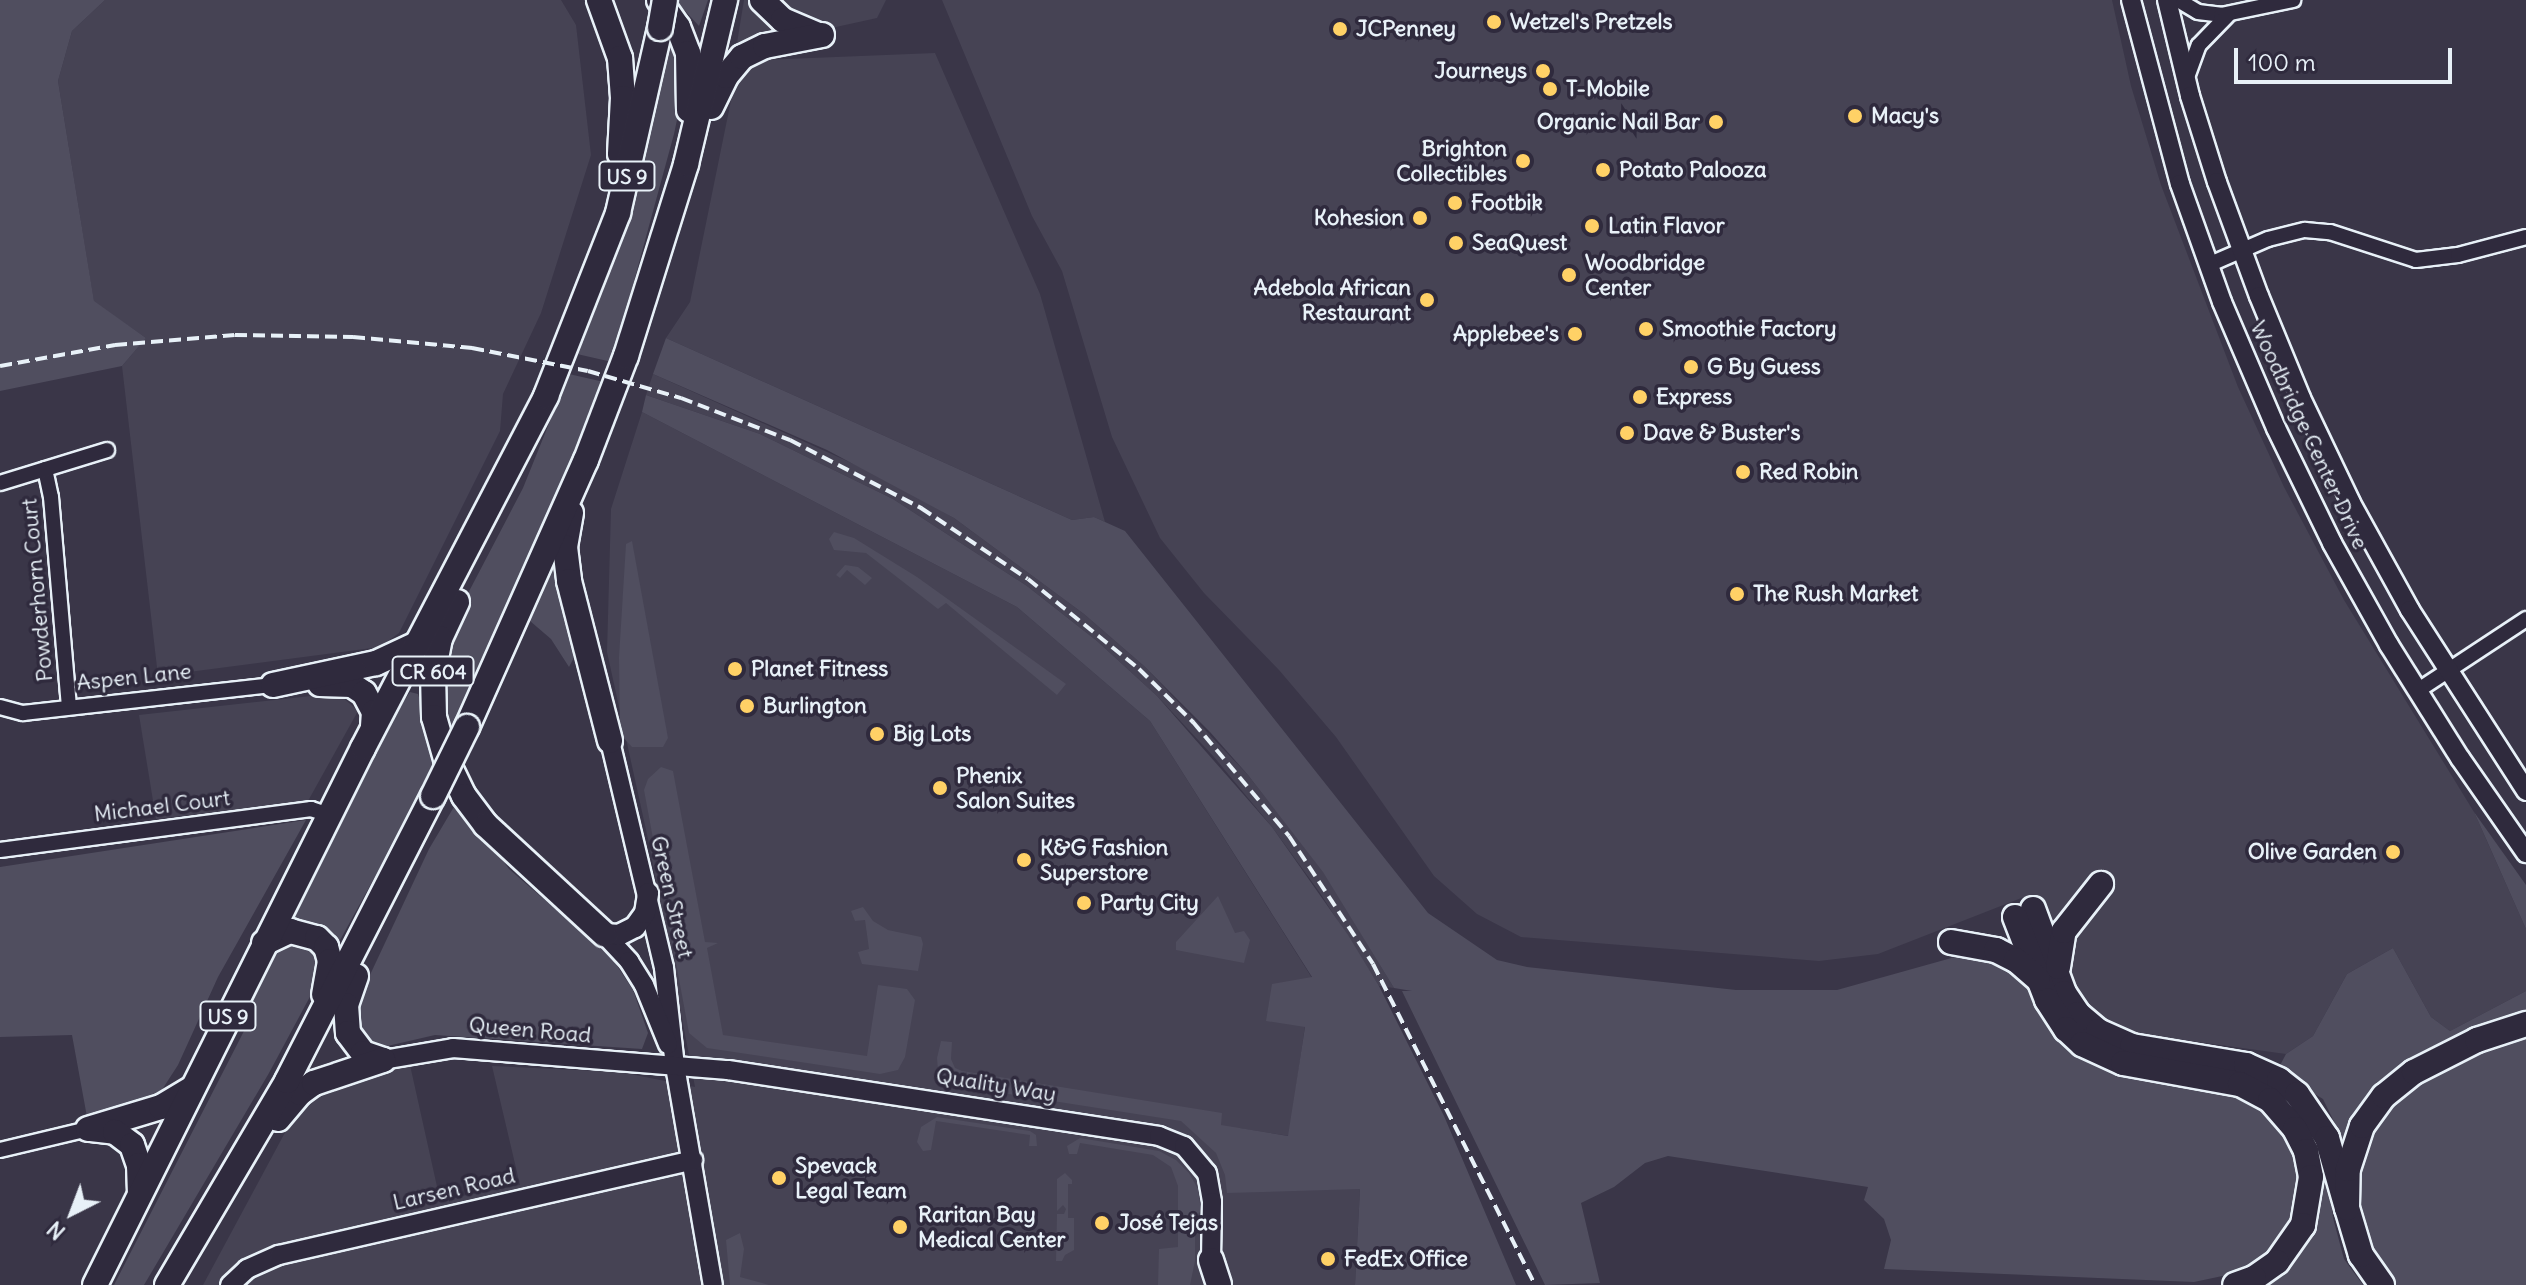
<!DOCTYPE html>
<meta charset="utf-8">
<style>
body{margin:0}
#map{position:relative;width:2526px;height:1285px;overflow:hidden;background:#3a3648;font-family:Delius,sans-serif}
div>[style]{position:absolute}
.built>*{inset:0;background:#464354}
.green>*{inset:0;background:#504e5f}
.roads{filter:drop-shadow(2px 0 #e8f1f8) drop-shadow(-2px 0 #e8f1f8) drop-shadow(0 2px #e8f1f8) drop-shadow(0 -2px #e8f1f8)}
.minor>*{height:14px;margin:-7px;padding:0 7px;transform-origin:7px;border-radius:7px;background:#2f2a3d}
.tertiary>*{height:18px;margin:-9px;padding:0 9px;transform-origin:9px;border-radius:9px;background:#2f2a3d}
.secondary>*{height:20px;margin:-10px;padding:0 10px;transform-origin:10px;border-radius:10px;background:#2f2a3d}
.trunk>*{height:24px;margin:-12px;padding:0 12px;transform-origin:12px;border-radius:12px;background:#2f2a3d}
.rail>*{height:4px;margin-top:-2px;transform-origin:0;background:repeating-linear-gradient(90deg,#e8f1f8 0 12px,transparent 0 18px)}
.bridges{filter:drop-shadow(2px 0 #e8f1f8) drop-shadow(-2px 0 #e8f1f8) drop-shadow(0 2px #e8f1f8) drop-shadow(0 -2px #e8f1f8)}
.trunk-bridge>*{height:24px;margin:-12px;padding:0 12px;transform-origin:12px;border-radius:12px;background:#2f2a3d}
.dots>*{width:22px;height:22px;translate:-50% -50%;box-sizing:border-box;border:4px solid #2f2a3d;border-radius:50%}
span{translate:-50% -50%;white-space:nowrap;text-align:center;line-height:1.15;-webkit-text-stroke:7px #2f2a3d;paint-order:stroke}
.shield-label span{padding:2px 6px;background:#2f2a3d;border:2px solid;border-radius:6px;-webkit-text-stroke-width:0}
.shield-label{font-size:20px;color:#e8f1f8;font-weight:700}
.poi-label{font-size:22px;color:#e8f1f8;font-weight:700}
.left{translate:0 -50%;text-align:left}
.right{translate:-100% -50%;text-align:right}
.street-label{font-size:22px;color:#e8f1f8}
.north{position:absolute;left:32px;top:1173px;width:80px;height:80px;-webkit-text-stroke:6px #2f2a3d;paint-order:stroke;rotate:222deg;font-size:22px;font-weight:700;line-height:32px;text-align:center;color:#e8f1f8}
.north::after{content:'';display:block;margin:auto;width:28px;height:36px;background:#e8f1f8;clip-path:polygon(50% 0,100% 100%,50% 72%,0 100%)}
.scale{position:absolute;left:2234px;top:48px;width:218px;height:36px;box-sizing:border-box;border:4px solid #e8f1f8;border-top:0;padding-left:10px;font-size:24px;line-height:28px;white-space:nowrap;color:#e8f1f8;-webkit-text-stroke:6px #2f2a3d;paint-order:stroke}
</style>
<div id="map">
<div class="built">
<i style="clip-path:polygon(105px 0,561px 0,576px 25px,591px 155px,541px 313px,503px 394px,500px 431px,399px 633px,380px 647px,158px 676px,122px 366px,146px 338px,94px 302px,58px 81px,72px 31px)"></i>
<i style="clip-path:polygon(744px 0,886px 0,877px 18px,736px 49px)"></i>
<i style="clip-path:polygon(942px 0,2112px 0,2131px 86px,2161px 185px,2238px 387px,2284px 487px,2344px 600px,2474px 812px,2526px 929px,2526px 991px,2450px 1031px,2431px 1017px,2393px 948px,2347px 974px,2313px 1036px,2286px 1054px,2118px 1031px,2087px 1008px,2029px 895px,1878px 954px,1819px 961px,1521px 937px,1477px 914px,1434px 876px,1336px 737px,1279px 670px,1204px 593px,1160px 538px,1112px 437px,1062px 271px,1032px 216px)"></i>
<i style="clip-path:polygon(935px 53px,1040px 294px,1105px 522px,1094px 517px,1072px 520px,666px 338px,690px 302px,739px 61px)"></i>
<i style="clip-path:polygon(653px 374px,885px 478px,954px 518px,1084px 614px,1144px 666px,1248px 775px,1324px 872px,1394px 988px,1379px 986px,1320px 893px,1272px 827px,1214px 757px,1157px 696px,1097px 641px,1027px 586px,893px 499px,760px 434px,646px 395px)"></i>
<i style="clip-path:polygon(642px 412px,1017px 607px,1150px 721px,1312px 978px,1289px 1136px,1238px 1128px,1360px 1189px,1355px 1285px,203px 1285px,303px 1099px,329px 1086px,410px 1065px,440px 1200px,520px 1185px,492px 1066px,620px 1072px,695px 1087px,648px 839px,607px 652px,611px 509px)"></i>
<i style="clip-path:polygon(338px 693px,358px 711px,308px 801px,156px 819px,139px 715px)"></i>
</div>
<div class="green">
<i style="clip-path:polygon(0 0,105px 0,72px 31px,58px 81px,94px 301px,146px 338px,122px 366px,0 391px)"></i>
<i style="clip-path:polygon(675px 0,708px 0,699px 26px)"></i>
<i style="clip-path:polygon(667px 31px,673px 37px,685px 82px,674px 134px,612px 362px,577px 354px,610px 267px)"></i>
<i style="clip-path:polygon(666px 338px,1072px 520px,1094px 517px,1125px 531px,1428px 913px,1497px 960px,1527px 967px,1736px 990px,1837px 990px,1955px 957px,1981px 954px,2026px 979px,2057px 1030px,2092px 1063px,2246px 1095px,2274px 1114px,2291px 1140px,2300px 1169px,2299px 1193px,2289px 1235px,2246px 1271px,2194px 1282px,1884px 1269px,1891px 1240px,1884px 1219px,1864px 1200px,1868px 1187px,1668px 1156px,1645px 1163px,1614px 1187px,1581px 1203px,1600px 1283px,1545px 1285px,1402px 991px,1412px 991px,1394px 988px,1323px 872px,1248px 775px,1210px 732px,1144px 666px,1084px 614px,954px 518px,827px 450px,653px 374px)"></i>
<i style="clip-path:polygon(569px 374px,604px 382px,485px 662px,449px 734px,443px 710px,443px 667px,465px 599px,523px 488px)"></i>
<i style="clip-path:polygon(646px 395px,760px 434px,893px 499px,1027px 586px,1097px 641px,1157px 696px,1272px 827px,1348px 935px,1379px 986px,1444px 1116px,1516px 1285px,1355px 1285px,1360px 1189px,1227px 1193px,1225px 1175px,1216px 1153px,1181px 1121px,957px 1086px,945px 1081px,938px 1071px,937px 1058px,941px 1041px,952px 1042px,951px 1059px,955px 1068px,962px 1071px,1222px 1113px,1221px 1125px,1288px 1136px,1305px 1027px,1266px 1021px,1272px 984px,1312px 977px,1150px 721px,1017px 607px,642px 412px)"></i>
<i style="clip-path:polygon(834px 532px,854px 538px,917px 577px,1066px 684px,1057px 695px,946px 603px,938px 609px,866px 553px,834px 550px,829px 539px)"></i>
<i style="clip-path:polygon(632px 541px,668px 738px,663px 747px,632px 747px,620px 734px,619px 657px,626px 544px)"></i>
<i style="clip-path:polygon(559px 555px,578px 650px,569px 667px,551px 639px,530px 621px)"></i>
<i style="clip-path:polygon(845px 565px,858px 567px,872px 578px,865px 585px,847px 570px,840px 578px,836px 575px)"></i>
<i style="clip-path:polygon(410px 692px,418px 694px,438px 762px,339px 942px,317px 927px,289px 920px,390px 722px)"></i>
<i style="clip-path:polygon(661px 767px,673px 771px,705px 942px,718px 943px,707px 948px,723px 1035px,867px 1056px,878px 985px,907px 989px,915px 1000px,905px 1057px,898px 1070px,880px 1074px,707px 1048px,689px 1033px,644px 790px,648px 779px)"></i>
<i style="clip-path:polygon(458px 800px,509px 869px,612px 958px,633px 990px,648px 1033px,642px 1049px,435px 1035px,383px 1047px,362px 1039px,354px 1009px,429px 849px)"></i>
<i style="clip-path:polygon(2474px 812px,2526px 885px,2526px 929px,2487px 841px)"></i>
<i style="clip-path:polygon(306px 820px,218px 977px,178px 1065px,156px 1099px,87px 1117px,72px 1035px,0 1037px,0 867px)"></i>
<i style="clip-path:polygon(1218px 896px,1235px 933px,1244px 931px,1250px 940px,1244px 963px,1176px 950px,1176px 942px)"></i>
<i style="clip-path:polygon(863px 907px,873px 921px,888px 930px,921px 937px,923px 944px,918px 971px,862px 964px,858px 952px,869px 949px,865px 920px,855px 921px,851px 911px)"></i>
<i style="clip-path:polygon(303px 942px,319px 956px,320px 978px,269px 1073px,144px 1285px,114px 1285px,244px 1031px,239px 1017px,278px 945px)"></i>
<i style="clip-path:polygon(2393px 948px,2431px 1017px,2450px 1031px,2526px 991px,2526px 1016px,2475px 1027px,2434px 1047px,2366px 1095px,2343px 1140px,2323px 1099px,2277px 1071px,2286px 1054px,2313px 1036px,2347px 974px)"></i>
<i style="clip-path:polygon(2526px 1032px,2526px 1285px,2393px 1285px,2366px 1249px,2352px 1197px,2361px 1144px,2398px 1091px,2445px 1062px)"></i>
<i style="clip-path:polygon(2247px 1073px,2302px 1110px,2328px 1166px,2333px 1218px,2344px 1259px,2363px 1285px,2266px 1285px,2316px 1229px,2319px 1190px)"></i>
<i style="clip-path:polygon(937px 1117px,1030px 1131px,1036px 1135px,1037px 1146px,1029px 1146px,1030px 1135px,936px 1121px,931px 1150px,923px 1151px,917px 1142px,921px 1127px)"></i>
<i style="clip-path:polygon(1080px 1138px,1159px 1151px,1176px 1160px,1189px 1173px,1198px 1189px,1201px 1211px,1195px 1217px,1195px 1261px,1190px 1285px,1158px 1285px,1159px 1249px,1178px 1247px,1178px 1186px,1171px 1167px,1153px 1155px,1080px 1143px,1077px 1154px,1069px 1154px,1067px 1146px)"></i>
<i style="clip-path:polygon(1065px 1173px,1072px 1180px,1072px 1184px,1068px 1184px,1068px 1218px,1074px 1218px,1074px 1250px,1065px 1255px,1062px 1261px,1056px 1261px,1057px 1214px,1064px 1214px,1066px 1209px,1063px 1205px,1057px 1211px,1057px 1179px)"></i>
<i style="clip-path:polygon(740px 1233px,744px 1249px,740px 1277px,769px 1285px,730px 1285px,726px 1240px)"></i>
</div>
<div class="roads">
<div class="minor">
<i style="left:2178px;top:0;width:23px;rotate:31deg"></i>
<i style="left:2198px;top:12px;width:23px;rotate:7deg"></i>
<i style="left:2221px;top:15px;width:74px;rotate:-11.8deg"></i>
<i style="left:2186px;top:80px;width:37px;rotate:-70deg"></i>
<i style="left:2199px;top:45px;width:42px;rotate:-46deg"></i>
<i style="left:2208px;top:265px;width:65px;rotate:-23.4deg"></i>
<i style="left:2268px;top:239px;width:38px;rotate:-14deg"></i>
<i style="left:2305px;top:230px;width:25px;rotate:5deg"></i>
<i style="left:2330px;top:232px;width:90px;rotate:18deg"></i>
<i style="left:2416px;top:260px;width:42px;rotate:-6.8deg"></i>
<i style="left:2458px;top:255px;width:70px;rotate:-14.8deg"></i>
<i style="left:45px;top:469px;width:29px;rotate:78deg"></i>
<i style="left:51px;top:497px;width:211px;rotate:85.1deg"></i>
<i style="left:0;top:483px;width:112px;rotate:-17.1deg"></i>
<i style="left:2417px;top:691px;width:131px;rotate:-33.4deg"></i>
<i style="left:0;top:707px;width:24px;rotate:15deg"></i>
<i style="left:23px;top:713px;width:252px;rotate:-6.4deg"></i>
<i style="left:0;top:850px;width:314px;rotate:-7.5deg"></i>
<i style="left:311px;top:809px;width:19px;rotate:18deg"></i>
<i style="left:0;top:1150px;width:90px;rotate:-13.4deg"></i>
</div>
<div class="tertiary">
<i style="left:2131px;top:0;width:190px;rotate:75.1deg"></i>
<i style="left:2180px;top:184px;width:125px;rotate:70.4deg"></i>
<i style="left:2222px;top:302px;width:137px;rotate:66.8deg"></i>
<i style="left:2276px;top:428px;width:128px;rotate:64deg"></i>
<i style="left:2332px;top:543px;width:117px;rotate:60.8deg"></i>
<i style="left:2389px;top:645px;width:133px;rotate:57.9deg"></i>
<i style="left:2460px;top:758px;width:116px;rotate:55.2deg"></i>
<i style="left:2167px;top:0;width:99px;rotate:76.5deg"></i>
<i style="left:2190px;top:96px;width:90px;rotate:72.6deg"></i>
<i style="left:2217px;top:182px;width:121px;rotate:69.8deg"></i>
<i style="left:2259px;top:296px;width:110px;rotate:67.6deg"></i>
<i style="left:2301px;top:398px;width:116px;rotate:64.5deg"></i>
<i style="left:2351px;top:503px;width:122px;rotate:61.1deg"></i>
<i style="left:2410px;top:610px;width:215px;rotate:57.3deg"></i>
<i style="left:610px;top:741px;width:233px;rotate:76.6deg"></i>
<i style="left:664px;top:968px;width:99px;rotate:83.6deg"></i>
<i style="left:675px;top:1066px;width:222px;rotate:80.2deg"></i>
<i style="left:604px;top:934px;width:37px;rotate:47deg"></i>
<i style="left:629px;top:961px;width:28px;rotate:58deg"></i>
<i style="left:644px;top:985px;width:64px;rotate:67.9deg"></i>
<i style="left:383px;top:1060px;width:71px;rotate:-9.7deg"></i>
<i style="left:453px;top:1048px;width:276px;rotate:4.6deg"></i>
<i style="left:728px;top:1070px;width:436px;rotate:8.7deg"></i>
<i style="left:1159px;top:1136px;width:27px;rotate:22deg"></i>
<i style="left:1184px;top:1146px;width:35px;rotate:50deg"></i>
<i style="left:1207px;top:1173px;width:29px;rotate:80deg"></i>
<i style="left:1212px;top:1202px;width:58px;rotate:91deg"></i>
<i style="left:230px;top:1285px;width:23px;rotate:-43deg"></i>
<i style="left:247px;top:1269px;width:35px;rotate:-24deg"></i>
<i style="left:279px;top:1255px;width:425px;rotate:-12.9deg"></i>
</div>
<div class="secondary">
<i style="left:604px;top:934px;width:15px;rotate:4deg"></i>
<i style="left:619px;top:935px;width:18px;rotate:-27deg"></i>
<i style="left:635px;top:927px;width:17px;rotate:-54deg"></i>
<i style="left:645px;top:913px;width:20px;rotate:-81deg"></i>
</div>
<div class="trunk">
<i style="left:599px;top:0;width:62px;rotate:70.1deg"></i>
<i style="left:620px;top:58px;width:40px;rotate:85.7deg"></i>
<i style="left:623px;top:98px;width:56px;rotate:93.1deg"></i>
<i style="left:659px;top:0;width:33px;rotate:55deg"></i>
<i style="left:678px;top:27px;width:28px;rotate:69deg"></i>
<i style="left:688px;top:53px;width:57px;rotate:89deg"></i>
<i style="left:762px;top:0;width:29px;rotate:44deg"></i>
<i style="left:783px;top:20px;width:39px;rotate:23deg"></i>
<i style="left:711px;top:107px;width:34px;rotate:-64deg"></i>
<i style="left:726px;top:76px;width:25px;rotate:-50deg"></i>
<i style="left:742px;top:57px;width:25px;rotate:-26deg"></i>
<i style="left:765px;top:46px;width:58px;rotate:-10.9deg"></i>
<i style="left:571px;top:513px;width:35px;rotate:100deg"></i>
<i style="left:565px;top:547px;width:34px;rotate:83deg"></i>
<i style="left:569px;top:581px;width:165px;rotate:75.6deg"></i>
<i style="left:457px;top:602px;width:40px;rotate:115deg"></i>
<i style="left:440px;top:638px;width:36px;rotate:101deg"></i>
<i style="left:433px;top:673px;width:44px;rotate:88.7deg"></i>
<i style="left:434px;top:717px;width:44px;rotate:74.1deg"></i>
<i style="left:446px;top:759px;width:41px;rotate:64.1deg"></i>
<i style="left:464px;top:796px;width:36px;rotate:53deg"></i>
<i style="left:486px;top:825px;width:161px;rotate:42.7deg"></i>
<i style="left:320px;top:684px;width:32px;rotate:2deg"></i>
<i style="left:352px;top:685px;width:14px;rotate:34deg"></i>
<i style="left:364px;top:693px;width:21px;rotate:62deg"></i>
<i style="left:374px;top:712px;width:16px;rotate:94deg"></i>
<i style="left:273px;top:685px;width:105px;rotate:-12.1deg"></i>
<i style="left:376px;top:663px;width:45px;rotate:-24.9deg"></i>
<i style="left:467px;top:727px;width:292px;rotate:-66deg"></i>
<i style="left:586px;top:460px;width:111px;rotate:-69deg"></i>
<i style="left:626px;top:356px;width:201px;rotate:-72.6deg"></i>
<i style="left:686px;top:164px;width:169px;rotate:-76.6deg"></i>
<i style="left:2033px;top:909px;width:90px;rotate:69.7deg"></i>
<i style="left:2064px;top:993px;width:25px;rotate:56deg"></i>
<i style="left:2078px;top:1014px;width:26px;rotate:40deg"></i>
<i style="left:2098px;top:1031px;width:37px;rotate:24deg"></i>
<i style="left:2132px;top:1046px;width:116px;rotate:9.5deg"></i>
<i style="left:2246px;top:1065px;width:36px;rotate:24deg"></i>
<i style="left:2279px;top:1080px;width:23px;rotate:38deg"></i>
<i style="left:2297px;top:1094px;width:53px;rotate:55.7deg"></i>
<i style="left:2327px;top:1138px;width:73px;rotate:74.1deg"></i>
<i style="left:2015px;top:917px;width:89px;rotate:68.9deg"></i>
<i style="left:2047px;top:1000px;width:35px;rotate:57deg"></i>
<i style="left:2066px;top:1029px;width:22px;rotate:43deg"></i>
<i style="left:2082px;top:1044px;width:45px;rotate:24.9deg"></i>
<i style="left:2123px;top:1063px;width:119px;rotate:10.2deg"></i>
<i style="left:2240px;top:1084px;width:34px;rotate:28deg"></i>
<i style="left:2270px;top:1100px;width:38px;rotate:49deg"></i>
<i style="left:2295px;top:1129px;width:25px;rotate:63deg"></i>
<i style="left:2306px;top:1151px;width:26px;rotate:79deg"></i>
<i style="left:2311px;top:1177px;width:49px;rotate:99.5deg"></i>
<i style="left:2303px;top:1225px;width:45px;rotate:125.1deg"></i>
<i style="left:2277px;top:1262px;width:28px;rotate:145deg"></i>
<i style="left:2254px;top:1278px;width:20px;rotate:160deg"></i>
<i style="left:1951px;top:942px;width:46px;rotate:10.1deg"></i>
<i style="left:1996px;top:950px;width:22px;rotate:27deg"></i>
<i style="left:2016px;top:960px;width:29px;rotate:41deg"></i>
<i style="left:264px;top:943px;width:29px;rotate:-25deg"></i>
<i style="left:290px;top:931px;width:28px;rotate:15deg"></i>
<i style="left:317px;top:938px;width:13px;rotate:45deg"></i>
<i style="left:326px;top:947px;width:15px;rotate:74deg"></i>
<i style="left:330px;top:961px;width:34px;rotate:100deg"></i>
<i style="left:2058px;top:967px;width:36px;rotate:-81deg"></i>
<i style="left:2064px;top:931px;width:60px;rotate:-51.8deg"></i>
<i style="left:356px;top:976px;width:31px;rotate:109deg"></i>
<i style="left:346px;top:1005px;width:28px;rotate:86deg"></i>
<i style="left:348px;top:1033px;width:25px;rotate:53deg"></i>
<i style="left:363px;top:1053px;width:21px;rotate:19deg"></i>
<i style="left:278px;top:1119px;width:34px;rotate:-50deg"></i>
<i style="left:300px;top:1093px;width:17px;rotate:-36deg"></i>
<i style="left:314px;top:1083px;width:73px;rotate:-18.4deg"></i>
<i style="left:88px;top:1129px;width:76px;rotate:-16.8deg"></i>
<i style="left:161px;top:1107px;width:35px;rotate:-31deg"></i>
<i style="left:91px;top:1129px;width:24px;rotate:7deg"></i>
<i style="left:115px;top:1132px;width:21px;rotate:37deg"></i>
<i style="left:132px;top:1145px;width:21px;rotate:71deg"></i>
<i style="left:139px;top:1165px;width:27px;rotate:88deg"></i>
<i style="left:1211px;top:1260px;width:26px;rotate:72deg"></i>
<i style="left:95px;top:1285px;width:600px;rotate:-63.48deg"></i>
<i style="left:363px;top:748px;width:397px;rotate:-62.5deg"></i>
<i style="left:546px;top:396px;width:197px;rotate:-68.5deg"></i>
<i style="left:618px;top:213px;width:190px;rotate:-77.2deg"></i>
<i style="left:167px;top:1285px;width:237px;rotate:-59.5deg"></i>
<i style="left:287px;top:1081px;width:320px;rotate:-62.9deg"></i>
<i style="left:2382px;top:1285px;width:37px;rotate:-125deg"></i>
<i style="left:2361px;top:1255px;width:49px;rotate:-106.6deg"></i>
<i style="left:2347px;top:1208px;width:39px;rotate:-89deg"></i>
<i style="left:2348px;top:1169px;width:45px;rotate:-72deg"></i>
<i style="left:2362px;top:1126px;width:37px;rotate:-54deg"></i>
<i style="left:2384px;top:1096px;width:38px;rotate:-39deg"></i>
<i style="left:2414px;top:1072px;width:71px;rotate:-26.9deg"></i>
<i style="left:2477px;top:1040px;width:52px;rotate:-18.1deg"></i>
</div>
</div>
<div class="rail">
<i style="left:0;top:366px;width:117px;rotate:-10.3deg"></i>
<i style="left:115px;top:345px;width:120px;rotate:-4.8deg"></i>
<i style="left:235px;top:335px;width:118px;rotate:1deg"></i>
<i style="left:353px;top:337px;width:120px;rotate:5.3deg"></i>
<i style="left:472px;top:348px;width:118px;rotate:11.2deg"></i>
<i style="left:588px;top:371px;width:97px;rotate:16.2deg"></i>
<i style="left:681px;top:398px;width:117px;rotate:21.1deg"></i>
<i style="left:790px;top:440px;width:148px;rotate:27.4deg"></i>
<i style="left:921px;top:508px;width:128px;rotate:33.6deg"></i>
<i style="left:1028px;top:579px;width:143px;rotate:39deg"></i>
<i style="left:1139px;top:669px;width:76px;rotate:44.5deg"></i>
<i style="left:1193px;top:722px;width:149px;rotate:49.9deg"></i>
<i style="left:1289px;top:836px;width:153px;rotate:56.7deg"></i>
<i style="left:1373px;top:964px;width:360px;rotate:63.2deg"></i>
</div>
<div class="bridges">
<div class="trunk-bridge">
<i style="left:660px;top:28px;width:28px;rotate:-80deg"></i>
<i style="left:433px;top:796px;width:77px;rotate:-63.8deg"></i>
</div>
</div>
<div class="dots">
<i style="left:1494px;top:22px;background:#ffd166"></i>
<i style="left:1340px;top:29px;background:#ffd166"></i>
<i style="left:1543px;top:71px;background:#ffd166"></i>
<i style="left:1550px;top:89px;background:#ffd166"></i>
<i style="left:1855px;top:116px;background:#ffd166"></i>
<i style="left:1716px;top:122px;background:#ffd166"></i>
<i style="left:1523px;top:161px;background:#ffd166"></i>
<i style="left:1603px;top:170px;background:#ffd166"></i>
<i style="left:1455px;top:203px;background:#ffd166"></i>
<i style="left:1420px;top:218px;background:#ffd166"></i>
<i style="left:1592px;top:226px;background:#ffd166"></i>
<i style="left:1456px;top:243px;background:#ffd166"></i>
<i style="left:1569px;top:275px;background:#ffd166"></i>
<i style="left:1427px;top:300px;background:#ffd166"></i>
<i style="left:1646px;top:329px;background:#ffd166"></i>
<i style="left:1575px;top:334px;background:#ffd166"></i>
<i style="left:1691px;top:367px;background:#ffd166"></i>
<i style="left:1640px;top:397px;background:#ffd166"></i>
<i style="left:1627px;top:433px;background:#ffd166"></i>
<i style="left:1743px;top:472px;background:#ffd166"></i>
<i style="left:1737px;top:594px;background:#ffd166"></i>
<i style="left:735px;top:669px;background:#ffd166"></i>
<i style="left:747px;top:706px;background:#ffd166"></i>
<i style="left:877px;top:734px;background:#ffd166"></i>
<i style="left:940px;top:788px;background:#ffd166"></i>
<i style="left:2393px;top:852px;background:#ffd166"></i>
<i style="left:1024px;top:860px;background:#ffd166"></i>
<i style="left:1084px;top:903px;background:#ffd166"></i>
<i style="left:779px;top:1178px;background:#ffd166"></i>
<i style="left:1102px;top:1223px;background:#ffd166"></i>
<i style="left:900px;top:1227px;background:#ffd166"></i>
<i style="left:1328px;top:1259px;background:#ffd166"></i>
</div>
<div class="shield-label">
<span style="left:627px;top:176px">US 9</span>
<span style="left:433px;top:671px">CR 604</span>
<span style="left:228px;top:1016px">US 9</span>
</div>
<div class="poi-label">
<span class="left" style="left:1510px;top:22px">Wetzel's Pretzels</span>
<span class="left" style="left:1356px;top:29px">JCPenney</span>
<span class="right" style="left:1527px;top:71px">Journeys</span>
<span class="left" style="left:1566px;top:89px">T-Mobile</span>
<span class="left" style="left:1871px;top:116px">Macy's</span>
<span class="right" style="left:1700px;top:122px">Organic Nail Bar</span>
<span class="right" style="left:1507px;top:161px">Brighton<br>Collectibles</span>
<span class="left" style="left:1619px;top:170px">Potato Palooza</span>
<span class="left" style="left:1471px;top:203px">Footbik</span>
<span class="right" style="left:1404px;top:218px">Kohesion</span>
<span class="left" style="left:1608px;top:226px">Latin Flavor</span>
<span class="left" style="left:1472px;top:243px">SeaQuest</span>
<span class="left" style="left:1585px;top:275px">Woodbridge<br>Center</span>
<span class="right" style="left:1411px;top:300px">Adebola African<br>Restaurant</span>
<span class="left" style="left:1662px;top:329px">Smoothie Factory</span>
<span class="right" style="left:1559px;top:334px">Applebee's</span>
<span class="left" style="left:1707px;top:367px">G By Guess</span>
<span class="left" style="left:1656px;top:397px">Express</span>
<span class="left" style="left:1643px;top:433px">Dave &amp; Buster's</span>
<span class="left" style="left:1759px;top:472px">Red Robin</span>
<span class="left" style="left:1753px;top:594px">The Rush Market</span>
<span class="left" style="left:751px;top:669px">Planet Fitness</span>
<span class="left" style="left:763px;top:706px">Burlington</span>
<span class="left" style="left:893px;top:734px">Big Lots</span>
<span class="left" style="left:956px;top:788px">Phenix<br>Salon Suites</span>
<span class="left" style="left:1040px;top:860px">K&amp;G Fashion<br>Superstore</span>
<span class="right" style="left:2377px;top:852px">Olive Garden</span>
<span class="left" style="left:1100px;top:903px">Party City</span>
<span class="left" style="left:795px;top:1178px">Spevack<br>Legal Team</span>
<span class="left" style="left:918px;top:1227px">Raritan Bay<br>Medical Center</span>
<span class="left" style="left:1118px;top:1223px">José Tejas</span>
<span class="left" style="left:1344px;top:1259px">FedEx Office</span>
</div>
<div class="street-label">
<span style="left:2309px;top:435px;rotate:65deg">Woodbridge Center Drive</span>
<span style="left:37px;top:590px;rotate:-95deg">Powderhorn Court</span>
<span style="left:134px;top:677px;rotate:-6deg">Aspen Lane</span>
<span style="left:162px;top:806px;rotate:-7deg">Michael Court</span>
<span style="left:672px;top:897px;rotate:77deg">Green Street</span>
<span style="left:530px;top:1030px;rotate:5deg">Queen Road</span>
<span style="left:996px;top:1085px;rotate:9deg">Quality Way</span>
<span style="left:454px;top:1189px;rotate:-13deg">Larsen Road</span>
</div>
<div class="north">N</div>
<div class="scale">100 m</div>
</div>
